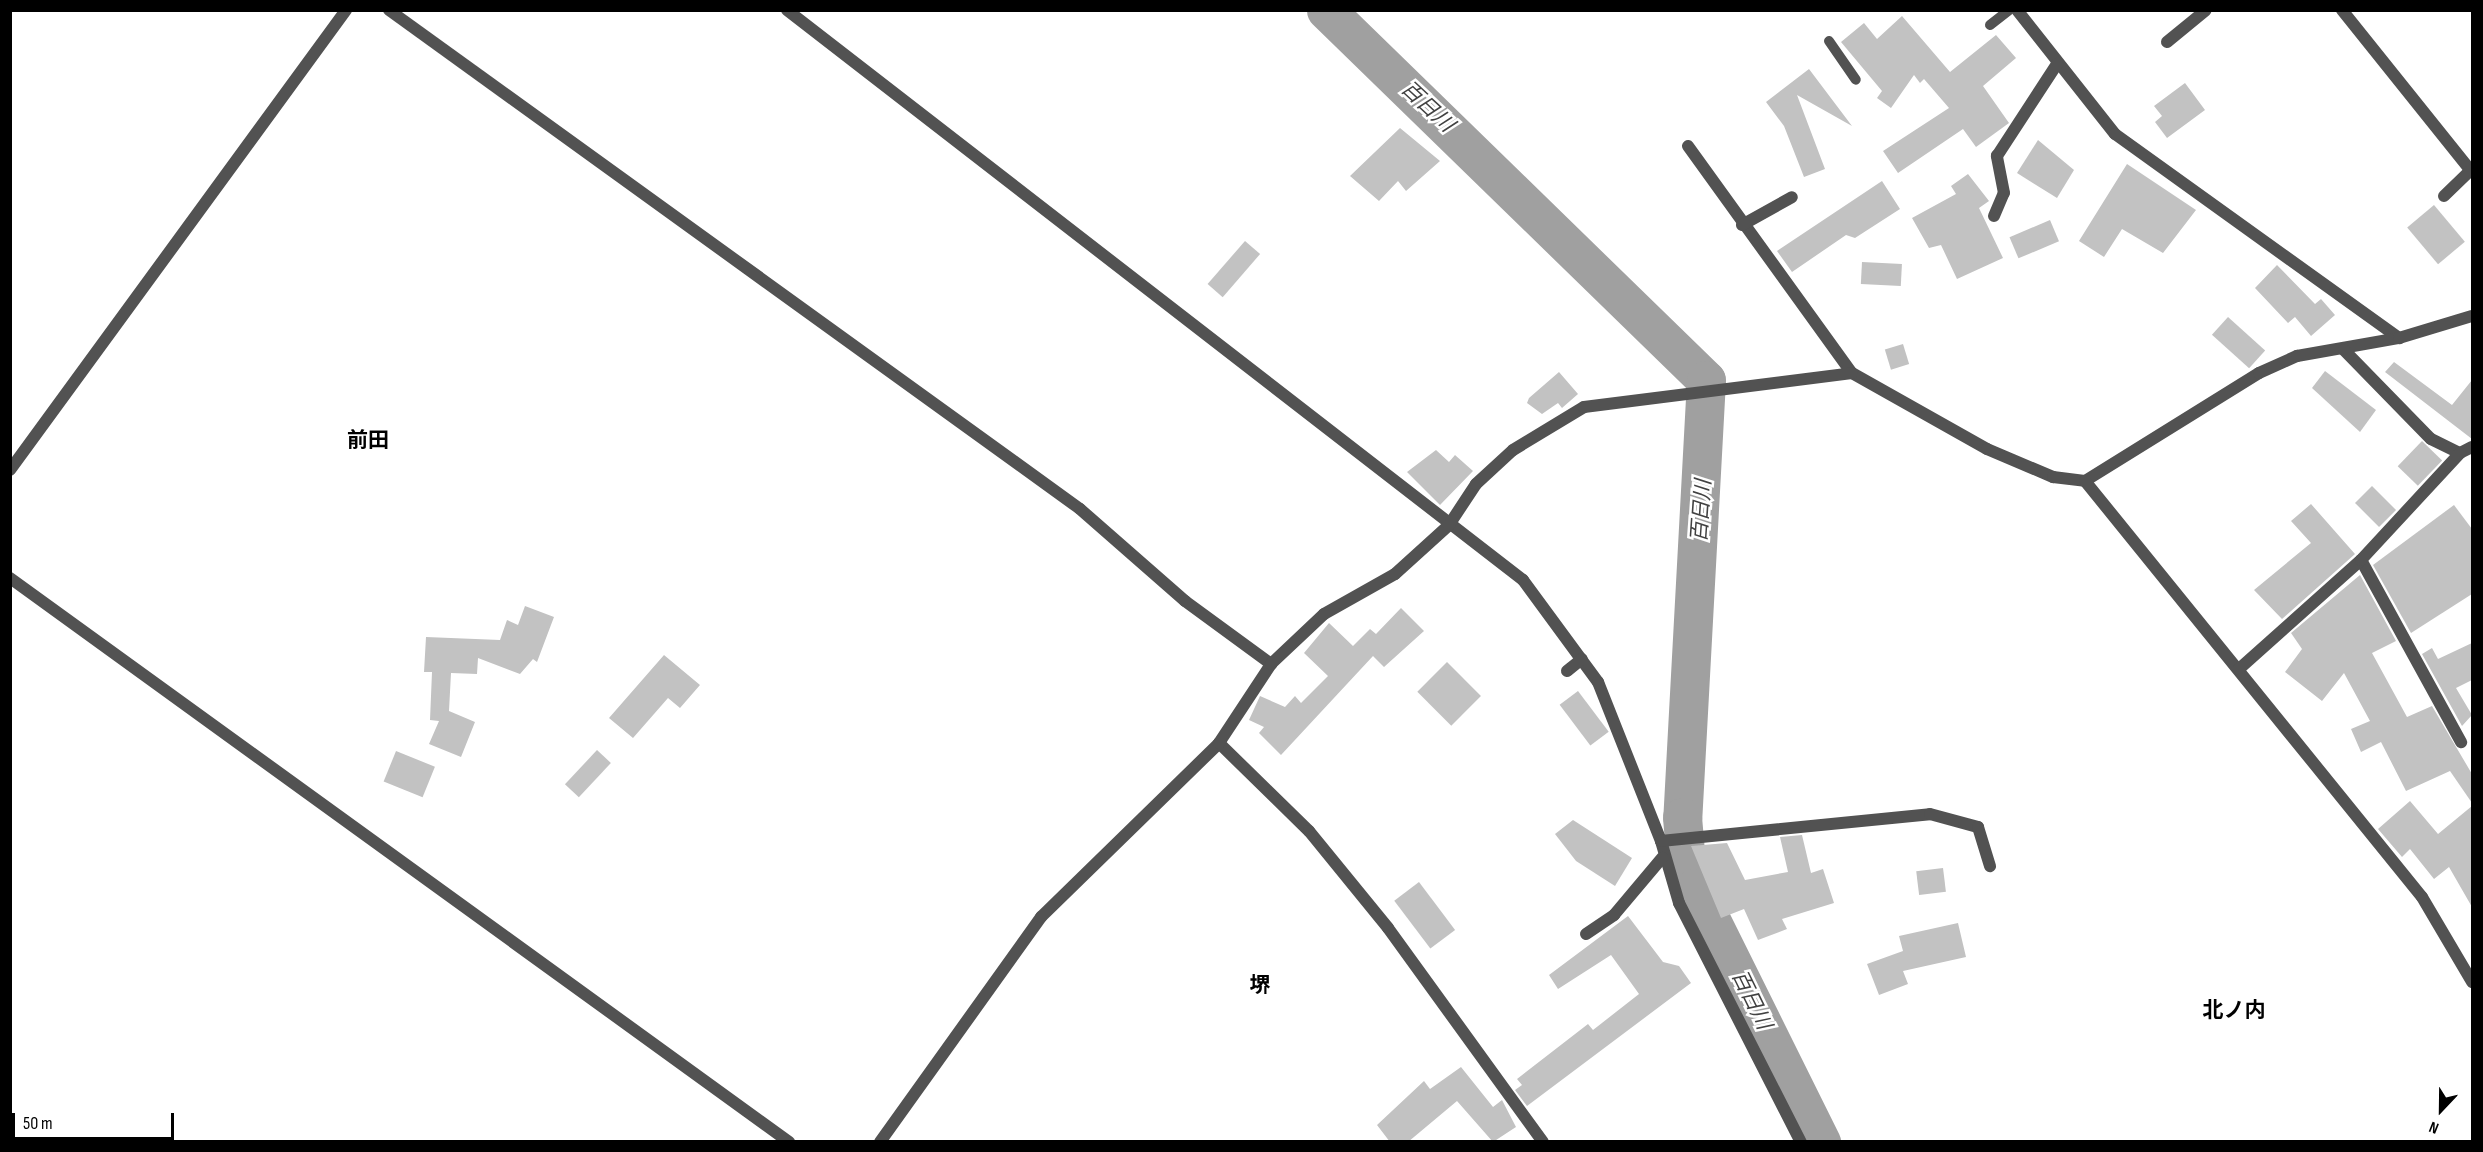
<!DOCTYPE html>
<meta charset="utf-8">
<style>
body{margin:0}
#map{position:relative;width:2483px;height:1152px;overflow:hidden;background:#fff;font-family:"Sofia Sans Condensed","Noto Sans JP",sans-serif}
div>[style]{position:absolute}
.river>*{height:39px;margin:-19.5px;padding:0 19.5px;transform-origin:19.5px;border-radius:19.5px;background:#a0a0a0}
.building>*{inset:0;background:#c2c2c2;transform-origin:0 0}
.service>*{height:10px;margin:-5px;padding:0 5px;transform-origin:5px;border-radius:5px;background:#525252}
.minor>*{height:12px;margin:-6px;padding:0 6px;transform-origin:6px;border-radius:6px;background:#525252}
.tertiary>*{height:12px;margin:-6px;padding:0 6px;transform-origin:6px;border-radius:6px;background:#525252}
span{translate:-50% -50%;white-space:nowrap;text-align:center;line-height:1.15;-webkit-text-stroke:5px #fff;paint-order:stroke}
.water-label{font-size:21px;color:#414141;font-style:italic}
.neighbourhood-label{font-size:21px;color:#000;font-weight:700}
.frame{position:absolute;inset:0;border:12px solid #000;pointer-events:none}
.north{position:absolute;left:2411px;top:1080px;width:60px;height:60px;-webkit-text-stroke:4px #fff;paint-order:stroke;rotate:202deg;font-size:16px;font-weight:700;line-height:24px;text-align:center;color:#000}
.north::after{content:'';display:block;margin:auto;width:21px;height:27px;background:#000;clip-path:polygon(50% 0,100% 100%,50% 72%,0 100%)}
.scale{position:absolute;left:12px;top:1113px;width:162px;height:27px;box-sizing:border-box;border:3px solid #000;border-top:0;padding-left:8px;font-size:18px;line-height:21px;white-space:nowrap;color:#000;-webkit-text-stroke:4px #fff;paint-order:stroke}
</style>
<div id="map">
<div class="river">
<i style="left:1326px;top:10px;width:530px;rotate:44.24deg"></i>
<i style="left:1706px;top:380px;width:438px;rotate:93.1deg"></i>
<i style="left:1682px;top:817px;width:36px;rotate:85deg"></i>
<i style="left:1685px;top:853px;width:36px;rotate:74deg"></i>
<i style="left:1695px;top:888px;width:284px;rotate:63.6deg"></i>
</div>
<div class="building">
<i style="clip-path:polygon(1902px 16px,1950px 72px,1996px 35px,2016px 58px,1983px 86px,2009px 123px,1976px 147px,1963px 129px,1898px 173px,1883px 151px,1949px 108px,1924px 79px,1920px 83px,1914px 75px,1891px 108px,1877px 98px,1882px 91px,1841px 42px,1864px 23px,1877px 39px)"></i>
<i style="clip-path:polygon(1809px 69px,1852px 126px,1797px 95px,1825px 169px,1804px 177px,1784px 126px,1766px 102px)"></i>
<i style="clip-path:polygon(2185px 83px,2205px 110px,2167px 138px,2155px 122px,2162px 116px,2154px 106px)"></i>
<i style="clip-path:polygon(1400px 128px,1440px 161px,1406px 191px,1398px 181px,1379px 201px,1350px 176px)"></i>
<i style="clip-path:polygon(2038px 140px,2074px 170px,2057px 198px,2017px 173px)"></i>
<i style="clip-path:polygon(2127px 164px,2196px 210px,2163px 253px,2122px 229px,2104px 257px,2079px 241px)"></i>
<i style="clip-path:polygon(1968px 174px,1989px 201px,1979px 208px,2003px 258px,1957px 279px,1941px 245px,1929px 248px,1912px 218px,1956px 194px,1951px 186px)"></i>
<i style="clip-path:polygon(1882px 181px,1900px 209px,1855px 238px,1846px 235px,1792px 272px,1777px 251px)"></i>
<i style="left:2434px;top:205px;width:48px;height:35px;rotate:50deg"></i>
<i style="left:2050px;top:220px;width:23px;height:44px;rotate:67deg"></i>
<i style="left:1245px;top:241px;width:20px;height:57px;rotate:41deg"></i>
<i style="left:1862px;top:262px;width:40px;height:22px;rotate:3deg"></i>
<i style="clip-path:polygon(2277px 265px,2315px 304px,2321px 299px,2335px 315px,2311px 336px,2295px 317px,2288px 323px,2255px 288px)"></i>
<i style="left:2228px;top:317px;width:50px;height:24px;rotate:42deg"></i>
<i style="left:1903px;top:344px;width:21px;height:19px;rotate:73deg"></i>
<i style="clip-path:polygon(2394px 362px,2452px 405px,2472px 380px,2472px 439px,2385px 372px)"></i>
<i style="clip-path:polygon(2325px 371px,2376px 410px,2360px 432px,2312px 388px)"></i>
<i style="clip-path:polygon(1559px 372px,1578px 394px,1562px 408px,1558px 403px,1542px 414px,1527px 403px,1529px 398px)"></i>
<i style="left:2422px;top:441px;width:28px;height:35px;rotate:44deg"></i>
<i style="clip-path:polygon(1436px 450px,1449px 462px,1455px 455px,1473px 471px,1440px 505px,1407px 472px)"></i>
<i style="left:2372px;top:486px;width:34px;height:24px;rotate:45deg"></i>
<i style="clip-path:polygon(2311px 504px,2355px 554px,2282px 619px,2254px 590px,2311px 543px,2291px 521px)"></i>
<i style="clip-path:polygon(2454px 505px,2472px 529px,2472px 594px,2411px 633px,2373px 565px)"></i>
<i style="clip-path:polygon(2360px 575px,2396px 641px,2372px 653px,2407px 717px,2432px 706px,2472px 774px,2472px 803px,2450px 771px,2406px 791px,2381px 742px,2361px 752px,2351px 729px,2370px 721px,2344px 673px,2322px 701px,2285px 672px,2302px 649px,2291px 633px)"></i>
<i style="clip-path:polygon(525px 606px,554px 617px,537px 662px,533px 659px,520px 674px,478px 658px,477px 674px,451px 673px,449px 711px,475px 722px,461px 757px,429px 744px,439px 721px,430px 720px,432px 672px,424px 672px,426px 637px,500px 640px,507px 620px,518px 625px)"></i>
<i style="clip-path:polygon(1401px 608px,1424px 631px,1384px 667px,1373px 656px,1281px 755px,1259px 733px,1264px 727px,1249px 720px,1260px 696px,1285px 707px,1295px 696px,1301px 703px,1328px 676px,1304px 653px,1329px 623px,1353px 646px,1370px 629px,1376px 634px)"></i>
<i style="clip-path:polygon(2472px 643px,2472px 680px,2456px 688px,2472px 715px,2462px 726px,2422px 654px,2432px 648px,2438px 659px)"></i>
<i style="clip-path:polygon(664px 655px,700px 685px,680px 708px,668px 698px,633px 738px,609px 718px)"></i>
<i style="left:1447px;top:662px;width:48px;height:42px;rotate:45deg"></i>
<i style="left:1578px;top:691px;width:51px;height:23px;rotate:53deg"></i>
<i style="left:597px;top:750px;width:19px;height:47px;rotate:43deg"></i>
<i style="left:396px;top:751px;width:42px;height:33px;rotate:22deg"></i>
<i style="clip-path:polygon(2410px 801px,2438px 834px,2472px 806px,2472px 907px,2449px 867px,2434px 879px,2410px 849px,2402px 857px,2378px 829px)"></i>
<i style="clip-path:polygon(1573px 820px,1632px 858px,1615px 886px,1576px 861px,1555px 834px)"></i>
<i style="clip-path:polygon(1802px 835px,1811px 873px,1823px 869px,1834px 903px,1782px 919px,1787px 929px,1758px 940px,1744px 909px,1721px 918px,1691px 846px,1727px 843px,1745px 880px,1788px 872px,1780px 837px)"></i>
<i style="left:1943px;top:868px;width:24px;height:27px;rotate:83deg"></i>
<i style="left:1419px;top:882px;width:60px;height:31px;rotate:53deg"></i>
<i style="clip-path:polygon(1628px 916px,1663px 962px,1679px 966px,1691px 983px,1527px 1106px,1515px 1090px,1522px 1085px,1517px 1079px,1588px 1024px,1593px 1030px,1639px 994px,1611px 955px,1558px 989px,1549px 975px)"></i>
<i style="clip-path:polygon(1958px 923px,1966px 957px,1903px 971px,1908px 984px,1879px 995px,1867px 964px,1903px 951px,1899px 936px)"></i>
<i style="clip-path:polygon(1461px 1067px,1493px 1107px,1502px 1100px,1516px 1127px,1493px 1142px,1457px 1101px,1408px 1142px,1390px 1142px,1377px 1125px,1424px 1081px,1430px 1089px)"></i>
</div>
<div class="service">
<i style="left:1990px;top:25px;width:24px;rotate:-38deg"></i>
<i style="left:1829px;top:41px;width:47px;rotate:55.3deg"></i>
</div>
<div class="minor">
<i style="left:389px;top:10px;width:852px;rotate:35.83deg"></i>
<i style="left:1080px;top:509px;width:140px;rotate:41.2deg"></i>
<i style="left:1185px;top:601px;width:107px;rotate:36.2deg"></i>
<i style="left:787px;top:10px;width:931px;rotate:37.76deg"></i>
<i style="left:1523px;top:580px;width:127px;rotate:53.7deg"></i>
<i style="left:1598px;top:682px;width:171px;rotate:68.4deg"></i>
<i style="left:1661px;top:841px;width:65px;rotate:73.8deg"></i>
<i style="left:1679px;top:903px;width:268px;rotate:63deg"></i>
<i style="left:2017px;top:10px;width:158px;rotate:51.7deg"></i>
<i style="left:2115px;top:134px;width:350px;rotate:35.7deg"></i>
<i style="left:2342px;top:10px;width:208px;rotate:51.3deg"></i>
<i style="left:2167px;top:42px;width:50px;rotate:-39.4deg"></i>
<i style="left:1688px;top:146px;width:280px;rotate:54.2deg"></i>
<i style="left:1852px;top:373px;width:155px;rotate:29.4deg"></i>
<i style="left:1987px;top:449px;width:72px;rotate:23deg"></i>
<i style="left:2053px;top:477px;width:32px;rotate:7deg"></i>
<i style="left:2085px;top:481px;width:205px;rotate:-31.8deg"></i>
<i style="left:2259px;top:373px;width:42px;rotate:-24.1deg"></i>
<i style="left:2297px;top:356px;width:104px;rotate:-10deg"></i>
<i style="left:2399px;top:338px;width:76px;rotate:-16.8deg"></i>
<i style="left:2444px;top:196px;width:37px;rotate:-44deg"></i>
<i style="left:1994px;top:216px;width:25px;rotate:-67deg"></i>
<i style="left:2004px;top:193px;width:38px;rotate:-101deg"></i>
<i style="left:1997px;top:156px;width:110px;rotate:-56.9deg"></i>
<i style="left:1742px;top:225px;width:57px;rotate:-29.2deg"></i>
<i style="left:2344px;top:350px;width:124px;rotate:45.7deg"></i>
<i style="left:2431px;top:439px;width:32px;rotate:26deg"></i>
<i style="left:2460px;top:453px;width:13px;rotate:-27deg"></i>
<i style="left:2085px;top:481px;width:535px;rotate:50.99deg"></i>
<i style="left:2422px;top:897px;width:99px;rotate:59.5deg"></i>
<i style="left:2361px;top:560px;width:208px;rotate:61.2deg"></i>
<i style="left:10px;top:578px;width:962px;rotate:35.9deg"></i>
<i style="left:2239px;top:669px;width:164px;rotate:-41.8deg"></i>
<i style="left:2361px;top:560px;width:146px;rotate:-47.2deg"></i>
<i style="left:1567px;top:671px;width:19px;rotate:-39deg"></i>
<i style="left:1219px;top:743px;width:126px;rotate:44.4deg"></i>
<i style="left:1309px;top:831px;width:125px;rotate:50.8deg"></i>
<i style="left:1388px;top:928px;width:264px;rotate:54.1deg"></i>
<i style="left:1661px;top:841px;width:270px;rotate:-5.7deg"></i>
<i style="left:1930px;top:814px;width:50px;rotate:15.2deg"></i>
<i style="left:1978px;top:827px;width:41px;rotate:72.9deg"></i>
<i style="left:1586px;top:934px;width:34px;rotate:-34deg"></i>
<i style="left:1614px;top:915px;width:75px;rotate:-49.9deg"></i>
<i style="left:880px;top:1142px;width:277px;rotate:-54.4deg"></i>
<i style="left:1041px;top:917px;width:249px;rotate:-44.3deg"></i>
<i style="left:1219px;top:743px;width:95px;rotate:-56.6deg"></i>
<i style="left:1271px;top:664px;width:73px;rotate:-43.3deg"></i>
<i style="left:1324px;top:614px;width:81px;rotate:-29.4deg"></i>
<i style="left:1395px;top:574px;width:73px;rotate:-42.2deg"></i>
<i style="left:1449px;top:525px;width:49px;rotate:-56.6deg"></i>
<i style="left:1476px;top:484px;width:50px;rotate:-42.6deg"></i>
<i style="left:1513px;top:450px;width:83px;rotate:-31.2deg"></i>
<i style="left:1584px;top:407px;width:270px;rotate:-7.2deg"></i>
</div>
<div class="tertiary">
<i style="left:10px;top:470px;width:570px;rotate:-53.85deg"></i>
</div>
<div class="water-label">
<span style="left:1427px;top:107px;rotate:43deg">百日川</span>
<span style="left:1702px;top:511px;rotate:-86deg">百日川</span>
<span style="left:1751px;top:1000px;rotate:64deg">百日川</span>
</div>
<div class="neighbourhood-label">
<span style="left:368px;top:441px">前田</span>
<span style="left:1260px;top:986px">堺</span>
<span style="left:2234px;top:1011px">北ノ内</span>
</div>
<div class="frame"></div>
<div class="north">N</div>
<div class="scale">50 m</div>
</div>
